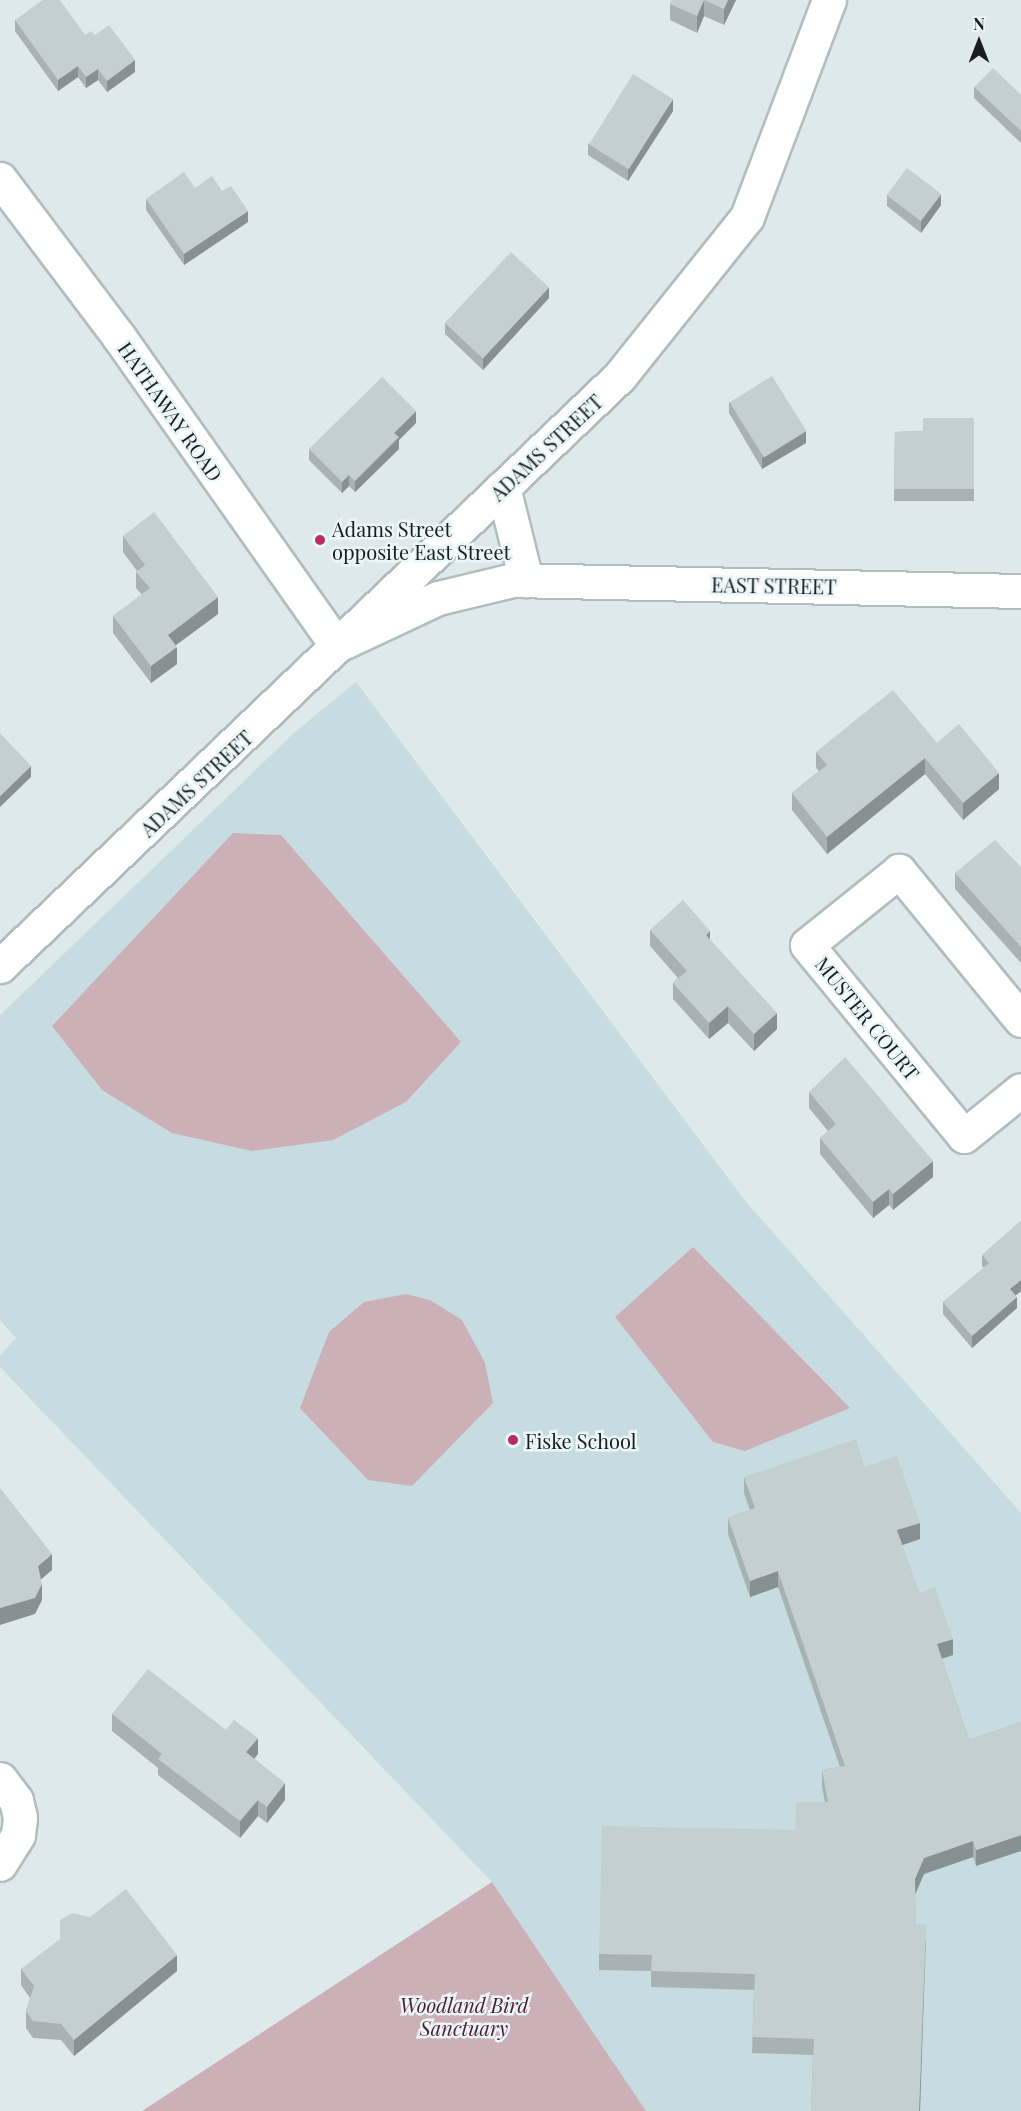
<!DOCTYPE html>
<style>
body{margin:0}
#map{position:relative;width:1021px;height:2111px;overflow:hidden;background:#dde9eb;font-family:"Playfair Display",serif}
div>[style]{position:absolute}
.built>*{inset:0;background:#c7dce0}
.green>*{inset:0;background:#ccb0b7}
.roads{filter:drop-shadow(2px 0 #b2bdbf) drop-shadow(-2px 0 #b2bdbf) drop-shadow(0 2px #b2bdbf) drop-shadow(0 -2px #b2bdbf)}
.minor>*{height:33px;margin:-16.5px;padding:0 16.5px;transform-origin:16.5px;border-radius:16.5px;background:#fff}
.tertiary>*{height:33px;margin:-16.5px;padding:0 16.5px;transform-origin:16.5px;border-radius:16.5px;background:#fff}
.secondary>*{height:33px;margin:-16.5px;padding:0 16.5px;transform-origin:16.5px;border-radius:16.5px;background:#fff}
.wall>*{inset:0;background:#a8b2b4}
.shaded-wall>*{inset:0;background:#889192}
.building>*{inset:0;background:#c3cfd1;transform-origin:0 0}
.dots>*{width:16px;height:16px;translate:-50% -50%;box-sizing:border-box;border:3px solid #eaf6f8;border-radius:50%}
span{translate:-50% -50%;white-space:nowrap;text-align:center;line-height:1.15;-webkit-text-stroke:5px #eaf6f8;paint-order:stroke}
.street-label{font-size:20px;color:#191d1d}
.poi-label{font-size:20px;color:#191d1d}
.left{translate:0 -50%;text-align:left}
.park-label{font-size:20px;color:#511b2e;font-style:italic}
.north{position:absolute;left:949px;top:12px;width:60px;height:60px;-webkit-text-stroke:4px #eaf6f8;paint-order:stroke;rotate:0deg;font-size:16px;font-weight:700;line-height:24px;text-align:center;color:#191d1d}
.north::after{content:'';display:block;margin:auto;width:21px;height:27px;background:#191d1d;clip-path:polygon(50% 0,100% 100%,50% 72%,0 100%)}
</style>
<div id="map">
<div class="built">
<i style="clip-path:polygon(356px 682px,746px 1202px,1021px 1513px,1021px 2111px,646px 2111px,492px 1882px,0 1367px,0 1356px,16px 1338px,0 1320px,0 1015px,294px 733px)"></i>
</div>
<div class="green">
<i style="clip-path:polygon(233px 833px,281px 835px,461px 1042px,406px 1102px,333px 1140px,252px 1151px,172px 1133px,102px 1090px,52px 1026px)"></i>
<i style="clip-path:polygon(693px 1247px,850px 1408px,745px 1451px,713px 1442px,615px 1317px)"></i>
<i style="clip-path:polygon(406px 1294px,430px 1300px,462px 1320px,485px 1363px,493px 1403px,412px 1486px,368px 1480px,300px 1408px,329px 1332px,364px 1302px)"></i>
<i style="clip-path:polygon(492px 1882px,646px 2111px,142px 2111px)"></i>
</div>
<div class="roads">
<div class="minor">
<i style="left:0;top:179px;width:198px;rotate:53deg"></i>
<i style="left:119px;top:337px;width:378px;rotate:54.8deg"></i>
<i style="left:1021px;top:1020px;width:193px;rotate:-129.3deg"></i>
<i style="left:899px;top:871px;width:118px;rotate:141.2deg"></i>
<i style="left:807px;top:945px;width:247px;rotate:50.6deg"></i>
<i style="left:964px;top:1136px;width:73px;rotate:-38.9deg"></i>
<i style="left:0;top:1779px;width:26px;rotate:53deg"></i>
<i style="left:16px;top:1800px;width:18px;rotate:77deg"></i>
<i style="left:20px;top:1818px;width:17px;rotate:97deg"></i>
<i style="left:18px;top:1835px;width:34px;rotate:122deg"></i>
</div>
<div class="tertiary">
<i style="left:503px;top:487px;width:96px;rotate:76.1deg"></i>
<i style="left:344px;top:642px;width:104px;rotate:-25.1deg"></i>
<i style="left:438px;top:598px;width:77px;rotate:-13.5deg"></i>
<i style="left:513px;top:580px;width:508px;rotate:1.24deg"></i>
</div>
<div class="secondary">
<i style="left:0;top:966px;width:856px;rotate:-43.58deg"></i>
<i style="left:620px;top:376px;width:203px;rotate:-51.4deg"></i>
<i style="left:747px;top:217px;width:232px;rotate:-69.3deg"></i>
</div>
</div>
<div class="wall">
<i style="clip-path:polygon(672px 0,736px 0,724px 25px,704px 16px,697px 33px,670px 20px,670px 4px)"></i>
<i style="clip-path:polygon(15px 20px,85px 35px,95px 35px,135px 72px,107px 92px,98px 80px,86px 88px,78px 77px,58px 91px,15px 31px)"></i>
<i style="clip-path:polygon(974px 87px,1021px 95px,1021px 143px,974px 98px)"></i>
<i style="clip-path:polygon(673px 111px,628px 181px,588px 155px,588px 144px)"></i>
<i style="clip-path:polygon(195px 188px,248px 222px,184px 265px,146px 210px,146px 199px)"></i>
<i style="clip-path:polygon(887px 195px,941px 205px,921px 233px,887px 206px)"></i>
<i style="clip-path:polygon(549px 298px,483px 370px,445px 334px,445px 323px)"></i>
<i style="clip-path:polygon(729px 402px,806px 443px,762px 469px,729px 413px)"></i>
<i style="clip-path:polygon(974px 418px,974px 501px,894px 501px,895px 432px,923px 431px)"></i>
<i style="clip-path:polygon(416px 423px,399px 440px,399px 449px,355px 492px,349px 486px,342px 493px,309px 460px,309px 449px)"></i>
<i style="clip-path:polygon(123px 536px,218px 614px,176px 645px,177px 664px,151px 683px,113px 633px,113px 616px,142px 595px,136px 588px,136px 572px,137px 571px,123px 552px)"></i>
<i style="clip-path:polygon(937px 743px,999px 789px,963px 820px,925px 774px,827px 854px,792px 810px,792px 793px,819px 771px,816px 768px,816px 752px)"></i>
<i style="clip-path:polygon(1021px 867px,1021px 963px,955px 889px,955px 873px)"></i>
<i style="clip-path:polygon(650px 930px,710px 940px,777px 1029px,754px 1051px,728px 1023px,709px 1039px,673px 999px,673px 983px,678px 978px,650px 946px)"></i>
<i style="clip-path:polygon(809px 1092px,933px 1177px,893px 1210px,889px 1205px,873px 1218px,820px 1154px,820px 1138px,828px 1131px,809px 1108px)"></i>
<i style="clip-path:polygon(1021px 1221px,1021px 1291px,1016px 1295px,1017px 1308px,972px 1348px,943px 1314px,943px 1302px,984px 1268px,982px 1266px,982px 1255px)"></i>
<i style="clip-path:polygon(865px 1467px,920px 1539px,902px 1545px,919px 1593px,953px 1655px,942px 1659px,969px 1740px,1021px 1722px,976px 1866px,973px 1857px,924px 1874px,915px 1894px,916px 1924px,926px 1941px,920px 2111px,811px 2111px,813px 2055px,752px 2053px,754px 1990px,651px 1987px,651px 1971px,599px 1970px,599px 1954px,795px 1830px,825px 1802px,822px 1787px,822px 1770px,840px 1767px,778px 1587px,750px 1597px,728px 1534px,728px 1518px,750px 1510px,744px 1493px,744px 1477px)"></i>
<i style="clip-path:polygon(112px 1714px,226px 1730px,258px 1754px,254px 1759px,285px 1800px,267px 1823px,258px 1816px,240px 1838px,158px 1775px,158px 1768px,112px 1731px)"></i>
<i style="clip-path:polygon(21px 1969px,177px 1971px,74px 2056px,61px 2040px,33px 2038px,26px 2028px,26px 2011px,30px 1998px,21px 1985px)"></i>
</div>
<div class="shaded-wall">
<i style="clip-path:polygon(704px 0,704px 16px,697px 33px,697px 16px)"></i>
<i style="clip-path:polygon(728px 0,736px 0,724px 25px,724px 9px)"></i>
<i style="clip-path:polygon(135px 60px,135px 72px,107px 92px,107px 81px)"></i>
<i style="clip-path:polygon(78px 66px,78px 77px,58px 91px,58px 80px)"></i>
<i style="clip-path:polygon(98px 69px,98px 80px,86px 88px,86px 77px)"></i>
<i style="clip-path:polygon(673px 99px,673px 111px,628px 181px,628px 169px)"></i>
<i style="clip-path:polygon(941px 194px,941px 205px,921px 233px,921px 221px)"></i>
<i style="clip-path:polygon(248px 211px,248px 222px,184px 265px,184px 254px)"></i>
<i style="clip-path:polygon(549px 287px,549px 298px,483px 370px,483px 358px)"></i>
<i style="clip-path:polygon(416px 411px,416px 423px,399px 440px,399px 449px,355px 492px,355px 481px,394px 433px)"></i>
<i style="clip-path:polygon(806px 431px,806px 443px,762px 469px,762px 458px)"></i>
<i style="clip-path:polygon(349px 475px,349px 486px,342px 493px,342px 482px)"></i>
<i style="clip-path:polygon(218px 597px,218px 614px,168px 651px,168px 635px)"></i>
<i style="clip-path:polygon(177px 647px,177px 664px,151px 683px,151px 666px)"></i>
<i style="clip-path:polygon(925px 758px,925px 774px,827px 854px,827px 837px)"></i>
<i style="clip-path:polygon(31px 766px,31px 777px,0 807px,0 796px)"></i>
<i style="clip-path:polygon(999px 773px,999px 789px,963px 820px,963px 803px)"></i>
<i style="clip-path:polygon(710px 931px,710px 947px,706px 935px)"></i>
<i style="clip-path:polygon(728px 1006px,728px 1023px,709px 1039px,709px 1023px)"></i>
<i style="clip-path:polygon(777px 1013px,777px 1029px,754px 1051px,754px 1034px)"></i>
<i style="clip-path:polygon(933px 1161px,933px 1177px,893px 1210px,893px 1194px)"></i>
<i style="clip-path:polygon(889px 1189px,889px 1205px,873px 1218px,873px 1202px)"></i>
<i style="clip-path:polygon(1021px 1280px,1021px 1291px,1010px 1300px,1010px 1289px)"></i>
<i style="clip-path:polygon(1017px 1297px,1017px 1308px,972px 1348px,972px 1336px)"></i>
<i style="clip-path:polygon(920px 1523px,920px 1539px,897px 1547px,897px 1530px)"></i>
<i style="clip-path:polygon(52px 1554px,52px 1570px,38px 1582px,38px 1566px)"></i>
<i style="clip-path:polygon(778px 1571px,778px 1587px,750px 1597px,750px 1581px)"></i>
<i style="clip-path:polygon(42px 1584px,42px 1600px,35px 1614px,0 1625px,0 1608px)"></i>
<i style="clip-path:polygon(953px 1639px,953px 1655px,937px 1660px,937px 1644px)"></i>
<i style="clip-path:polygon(258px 1738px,258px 1754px,246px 1769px,246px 1752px)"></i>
<i style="clip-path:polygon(285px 1783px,285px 1800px,267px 1823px,267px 1807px)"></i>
<i style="clip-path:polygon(258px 1800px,258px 1816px,240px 1838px,240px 1821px)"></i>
<i style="clip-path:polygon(1021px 1835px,1021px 1851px,976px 1866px,976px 1850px)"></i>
<i style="clip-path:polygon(973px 1841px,973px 1857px,924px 1874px,915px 1895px,915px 1879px,924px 1858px)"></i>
<i style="clip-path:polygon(926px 1924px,920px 2111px,919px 2111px)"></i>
<i style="clip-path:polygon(177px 1955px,177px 1971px,74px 2056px,74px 2040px)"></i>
</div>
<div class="building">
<i style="clip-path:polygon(43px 0,60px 0,85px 35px,91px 31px,95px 35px,109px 25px,135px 60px,107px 81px,98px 69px,86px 77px,78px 66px,58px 80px,15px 20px)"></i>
<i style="clip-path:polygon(672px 0,728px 0,724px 9px,704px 0,697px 16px,670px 4px)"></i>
<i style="clip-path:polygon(993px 68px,1021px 95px,1021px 131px,974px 87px)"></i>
<i style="left:633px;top:74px;width:47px;height:83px;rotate:32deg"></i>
<i style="left:907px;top:168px;width:43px;height:34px;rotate:37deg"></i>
<i style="clip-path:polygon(184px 172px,195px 188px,212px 176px,222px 191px,231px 186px,248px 211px,184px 254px,146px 199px)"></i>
<i style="left:511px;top:252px;width:52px;height:97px;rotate:43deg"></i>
<i style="left:772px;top:376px;width:65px;height:50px;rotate:58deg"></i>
<i style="clip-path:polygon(382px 377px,416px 411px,394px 433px,399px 437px,355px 481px,349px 475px,342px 482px,309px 449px)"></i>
<i style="clip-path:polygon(923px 418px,974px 418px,974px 489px,894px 489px,895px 432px,923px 431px)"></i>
<i style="clip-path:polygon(154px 512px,218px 597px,168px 635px,177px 647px,151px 666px,113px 616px,150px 588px,136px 572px,145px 565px,123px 536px)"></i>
<i style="clip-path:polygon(893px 690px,937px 743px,959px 724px,999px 773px,963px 803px,925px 758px,827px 837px,792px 793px,827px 765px,816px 752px)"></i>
<i style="clip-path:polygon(0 733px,31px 766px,0 796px)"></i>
<i style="clip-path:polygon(995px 840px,1021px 867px,1021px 947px,955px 873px)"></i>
<i style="clip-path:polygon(683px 900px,710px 931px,706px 935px,777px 1013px,754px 1034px,728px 1006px,709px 1023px,673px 983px,687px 971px,650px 930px)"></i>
<i style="clip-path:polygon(845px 1057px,933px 1161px,893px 1194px,889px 1189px,873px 1202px,820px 1138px,836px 1124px,809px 1092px)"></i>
<i style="clip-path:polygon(1021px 1221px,1021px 1280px,1010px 1289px,1017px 1297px,972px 1336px,943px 1302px,989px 1263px,982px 1255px)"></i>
<i style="clip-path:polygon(856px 1439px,865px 1467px,897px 1456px,920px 1523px,897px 1530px,919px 1593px,935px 1587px,953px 1639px,937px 1644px,969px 1740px,1021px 1722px,1021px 1835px,976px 1850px,973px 1841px,924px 1858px,915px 1879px,916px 1924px,926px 1924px,919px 2111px,811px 2111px,814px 2039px,752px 2037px,755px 1974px,651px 1971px,652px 1955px,599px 1954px,602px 1826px,795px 1830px,796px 1802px,828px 1802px,822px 1770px,845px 1766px,778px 1571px,750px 1581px,728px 1518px,755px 1508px,744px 1477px)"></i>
<i style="clip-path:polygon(0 1488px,52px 1554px,38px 1566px,42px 1584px,35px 1598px,0 1608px)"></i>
<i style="clip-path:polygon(148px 1669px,226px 1730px,234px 1720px,258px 1738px,246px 1752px,285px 1783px,267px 1807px,258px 1800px,240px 1821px,158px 1759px,162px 1754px,112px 1714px)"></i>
<i style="clip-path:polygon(126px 1889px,177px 1955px,74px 2040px,61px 2024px,33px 2021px,26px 2011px,34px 1986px,21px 1969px,60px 1939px,60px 1920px,72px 1913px,90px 1917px)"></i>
</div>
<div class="dots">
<i style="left:320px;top:540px;background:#b82c65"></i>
<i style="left:513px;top:1440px;background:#b82c65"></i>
</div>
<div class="street-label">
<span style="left:171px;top:411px;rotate:55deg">HATHAWAY ROAD</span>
<span style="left:546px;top:447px;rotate:-43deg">ADAMS STREET</span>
<span style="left:774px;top:585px;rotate:1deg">EAST STREET</span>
<span style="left:196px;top:783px;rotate:-43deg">ADAMS STREET</span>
<span style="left:868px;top:1018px;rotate:51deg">MUSTER COURT</span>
</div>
<div class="poi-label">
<span class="left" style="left:332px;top:540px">Adams Street<br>opposite East Street</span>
<span class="left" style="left:525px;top:1440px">Fiske School</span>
</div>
<div class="park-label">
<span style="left:464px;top:2016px">Woodland Bird<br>Sanctuary</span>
</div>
<div class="north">N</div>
</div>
